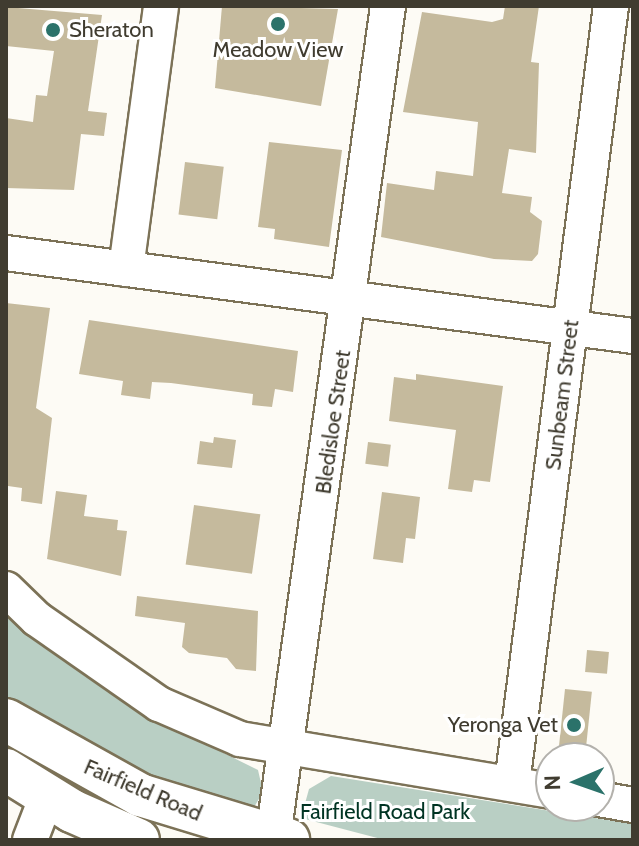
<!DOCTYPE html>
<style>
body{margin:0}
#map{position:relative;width:639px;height:846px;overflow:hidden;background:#fdfbf5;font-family:Cabin,sans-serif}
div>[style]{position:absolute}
.green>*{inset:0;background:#b9cfc4}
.building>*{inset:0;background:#c5ba9d;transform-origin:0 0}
.roads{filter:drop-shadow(2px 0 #7c7257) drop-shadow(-2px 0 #7c7257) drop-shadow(0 2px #7c7257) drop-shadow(0 -2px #7c7257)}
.minor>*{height:34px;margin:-17px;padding:0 17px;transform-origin:17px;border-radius:17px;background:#fff}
.major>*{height:42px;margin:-21px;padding:0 21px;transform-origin:21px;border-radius:21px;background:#fff}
.dots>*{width:22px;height:22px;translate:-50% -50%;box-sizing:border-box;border:4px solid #fff;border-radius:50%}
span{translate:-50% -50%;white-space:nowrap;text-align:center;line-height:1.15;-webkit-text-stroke:6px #fff;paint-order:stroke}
.poi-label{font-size:22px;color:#403c30}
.left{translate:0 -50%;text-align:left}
.right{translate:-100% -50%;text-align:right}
.street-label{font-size:22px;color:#403c30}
.park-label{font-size:22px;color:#003423}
.frame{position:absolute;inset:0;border:8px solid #403c30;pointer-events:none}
.north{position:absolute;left:535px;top:742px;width:80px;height:80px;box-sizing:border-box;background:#fff;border:2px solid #b3b1ac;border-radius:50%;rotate:268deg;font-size:22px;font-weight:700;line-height:32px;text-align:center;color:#403c30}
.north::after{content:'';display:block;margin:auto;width:28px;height:36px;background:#2b726a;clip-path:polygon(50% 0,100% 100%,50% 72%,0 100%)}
</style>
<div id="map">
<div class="green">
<i style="clip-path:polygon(6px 607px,85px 675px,141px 712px,258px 770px,263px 792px,253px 809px,171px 794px,6px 704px)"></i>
<i style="clip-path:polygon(331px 776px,633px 824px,633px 840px,385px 840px,301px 818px,309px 789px)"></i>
</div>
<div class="building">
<i style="clip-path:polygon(222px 6px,338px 9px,321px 106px,215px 88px)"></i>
<i style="clip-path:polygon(505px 6px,539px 6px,531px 62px,539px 63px,536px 153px,509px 149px,502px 193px,532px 197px,530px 212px,542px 221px,538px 254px,532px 261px,494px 259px,381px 237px,387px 183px,434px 190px,436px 171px,473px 176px,478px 122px,403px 112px,422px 12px,492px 22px,503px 19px)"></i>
<i style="clip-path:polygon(6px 7px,102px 15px,88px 111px,107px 113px,104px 136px,81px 134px,74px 190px,6px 188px,6px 118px,33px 122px,36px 95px,47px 96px,54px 51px,6px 46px)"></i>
<i style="clip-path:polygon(269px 142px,342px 150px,329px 247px,274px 239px,275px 229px,258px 227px)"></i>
<i style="left:185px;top:162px;width:39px;height:53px;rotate:7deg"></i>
<i style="clip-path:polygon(6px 303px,50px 308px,36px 408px,52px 418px,42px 504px,21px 501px,22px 488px,8px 486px,6px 474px)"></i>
<i style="clip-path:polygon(89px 320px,298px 351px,293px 392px,275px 389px,272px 407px,252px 405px,253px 394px,171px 383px,152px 382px,150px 399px,121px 395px,123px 381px,79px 374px)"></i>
<i style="clip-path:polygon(416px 374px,503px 386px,490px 482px,474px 480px,472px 492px,448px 489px,456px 430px,389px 421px,394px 377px,416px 380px)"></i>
<i style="clip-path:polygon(214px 437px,236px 440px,232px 468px,197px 464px,200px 441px,213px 443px)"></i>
<i style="left:368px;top:442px;width:23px;height:22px;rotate:7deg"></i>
<i style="clip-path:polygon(56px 491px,87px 495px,84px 516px,118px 520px,117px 530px,127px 531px,121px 576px,47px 559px)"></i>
<i style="clip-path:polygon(382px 492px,420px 497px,415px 539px,406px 538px,403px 563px,373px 559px)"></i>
<i style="left:194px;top:505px;width:67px;height:60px;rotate:8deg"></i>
<i style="clip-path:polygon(137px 596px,258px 611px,256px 671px,236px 669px,227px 658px,189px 653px,182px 647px,185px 623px,135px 616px)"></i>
<i style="left:587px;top:650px;width:22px;height:22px;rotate:5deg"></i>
<i style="left:565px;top:689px;width:27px;height:70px;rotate:6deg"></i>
</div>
<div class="roads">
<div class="minor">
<i style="left:6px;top:253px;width:632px;rotate:7.54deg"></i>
<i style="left:126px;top:269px;width:265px;rotate:-82.4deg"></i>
<i style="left:6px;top:589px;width:43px;rotate:44.1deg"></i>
<i style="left:37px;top:619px;width:149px;rotate:34.9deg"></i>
<i style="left:159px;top:704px;width:88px;rotate:23.4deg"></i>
<i style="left:240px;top:739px;width:315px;rotate:9.5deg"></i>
<i style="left:512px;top:784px;width:784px;rotate:-82.75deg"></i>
<i style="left:599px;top:799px;width:35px;rotate:10deg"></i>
<i style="left:273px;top:837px;width:839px;rotate:-82.12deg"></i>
<i style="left:30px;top:840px;width:47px;rotate:-68.9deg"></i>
</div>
<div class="major">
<i style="left:6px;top:720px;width:154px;rotate:29.2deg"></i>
<i style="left:140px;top:795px;width:155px;rotate:16.9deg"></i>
<i style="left:6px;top:770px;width:78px;rotate:31.8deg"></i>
<i style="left:72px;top:811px;width:72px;rotate:23.7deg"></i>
</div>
</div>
<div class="dots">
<i style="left:278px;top:24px;background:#2b726a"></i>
<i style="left:53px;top:30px;background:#2b726a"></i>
<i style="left:574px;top:725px;background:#2b726a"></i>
</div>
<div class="poi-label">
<span class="left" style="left:69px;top:30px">Sheraton</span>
<span style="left:278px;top:50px">Meadow View</span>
<span class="right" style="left:558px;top:725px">Yeronga Vet</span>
</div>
<div class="street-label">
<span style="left:562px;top:395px;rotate:-83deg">Sunbeam Street</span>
<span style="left:333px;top:422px;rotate:-82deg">Bledisloe Street</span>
<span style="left:143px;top:790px;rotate:23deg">Fairfield Road</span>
</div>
<div class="park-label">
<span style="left:385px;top:812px">Fairfield Road Park</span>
</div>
<div class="frame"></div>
<div class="north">N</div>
</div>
